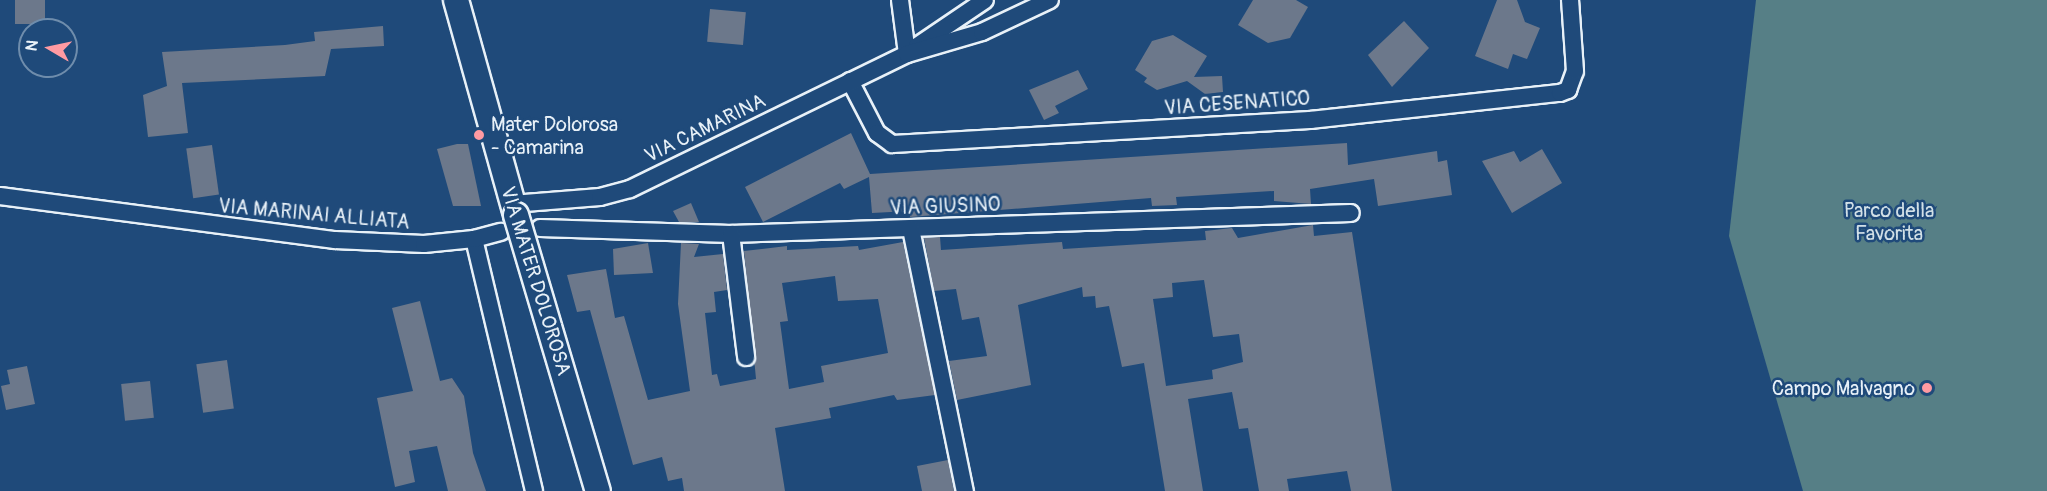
<!DOCTYPE html>
<style>
body{margin:0}
#map{position:relative;width:2047px;height:491px;overflow:hidden;background:#1f4a7a;font-family:Pangolin,sans-serif}
div>[style]{position:absolute}
.green>*{inset:0;background:#567f86}
.building>*{inset:0;background:#6c788b;transform-origin:0 0}
.roads{filter:drop-shadow(2px 0 #e8f1f8) drop-shadow(-2px 0 #e8f1f8) drop-shadow(0 2px #e8f1f8) drop-shadow(0 -2px #e8f1f8)}
.street>*{height:16px;margin:-8px;padding:0 8px;transform-origin:8px;border-radius:8px;background:#1f4a7a}
.secondary>*{height:24px;margin:-12px;padding:0 12px;transform-origin:12px;border-radius:12px;background:#1f4a7a}
.bridges{filter:drop-shadow(2px 0 #e8f1f8) drop-shadow(-2px 0 #e8f1f8) drop-shadow(0 2px #e8f1f8) drop-shadow(0 -2px #e8f1f8)}
.secondary-bridge>*{height:24px;margin:-12px;padding:0 12px;transform-origin:12px;border-radius:12px;background:#1f4a7a}
.dots>*{width:16px;height:16px;translate:-50% -50%;box-sizing:border-box;border:3px solid #1f4a7a;border-radius:50%}
span{translate:-50% -50%;white-space:nowrap;text-align:center;line-height:1.15;-webkit-text-stroke:5px #1f4a7a;paint-order:stroke}
.street-label{font-size:20px;color:#e8f1f8}
.poi-label{font-size:20px;color:#e8f1f8}
.left{translate:0 -50%;text-align:left}
.right{translate:-100% -50%;text-align:right}
.park-label{font-size:20px;color:#d2e0e7}
.north{position:absolute;left:18px;top:18px;width:60px;height:60px;box-sizing:border-box;background:#1f4a7a;border:2px solid #6f8dac;border-radius:50%;rotate:279deg;font-size:16px;font-weight:700;line-height:24px;text-align:center;color:#e8f1f8}
.north::after{content:'';display:block;margin:auto;width:21px;height:27px;background:#ff9aa2;clip-path:polygon(50% 0,100% 100%,50% 72%,0 100%)}
</style>
<div id="map">
<div class="green">
<i style="clip-path:polygon(1756px 0,2047px 0,2047px 491px,1803px 491px,1729px 236px)"></i>
</div>
<div class="building">
<i style="left:15px;top:0;width:30px;height:24px"></i>
<i style="clip-path:polygon(1253px 0,1296px 0,1308px 7px,1290px 38px,1268px 43px,1238px 25px)"></i>
<i style="clip-path:polygon(1497px 0,1517px 0,1525px 22px,1540px 28px,1527px 59px,1513px 54px,1508px 69px,1475px 56px)"></i>
<i style="left:710px;top:9px;width:36px;height:33px;rotate:5deg"></i>
<i style="clip-path:polygon(1404px 21px,1429px 48px,1392px 87px,1368px 55px)"></i>
<i style="clip-path:polygon(383px 26px,384px 46px,331px 49px,325px 76px,182px 83px,188px 133px,148px 137px,143px 95px,167px 86px,162px 52px,285px 45px,315px 41px,314px 32px)"></i>
<i style="clip-path:polygon(1173px 35px,1207px 56px,1194px 77px,1222px 76px,1223px 92px,1205px 94px,1187px 81px,1157px 90px,1144px 82px,1147px 78px,1135px 70px,1152px 41px)"></i>
<i style="clip-path:polygon(1078px 70px,1088px 89px,1055px 106px,1059px 113px,1044px 120px,1029px 90px)"></i>
<i style="clip-path:polygon(851px 133px,870px 174px,1347px 143px,1348px 165px,1437px 151px,1438px 162px,1447px 160px,1452px 195px,1378px 206px,1374px 179px,1310px 189px,1311px 204px,1274px 201px,1274px 191px,1176px 197px,1177px 205px,1152px 206px,1151px 198px,910px 217px,910px 211px,872px 213px,869px 177px,844px 189px,840px 183px,763px 222px,745px 187px)"></i>
<i style="clip-path:polygon(457px 144px,468px 144px,481px 206px,453px 206px,437px 149px)"></i>
<i style="left:212px;top:145px;width:50px;height:26px;rotate:82deg"></i>
<i style="clip-path:polygon(1542px 149px,1562px 183px,1512px 213px,1482px 161px,1514px 151px,1520px 162px)"></i>
<i style="clip-path:polygon(691px 203px,699px 222px,679px 222px,673px 211px)"></i>
<i style="clip-path:polygon(evenodd,1313px 225px,1314px 236px,1352px 232px,1392px 491px,1351px 491px,1347px 471px,1287px 479px,1289px 491px,1259px 491px,1248px 428px,1239px 429px,1232px 392px,1188px 399px,1203px 491px,1165px 491px,1144px 363px,1122px 367px,1109px 306px,1096px 308px,1095px 296px,1083px 297px,1082px 287px,1018px 305px,1031px 385px,957px 400px,949px 361px,987px 356px,979px 317px,962px 320px,956px 289px,934px 291px,924px 238px,940px 237px,941px 250px,1062px 242px,1063px 249px,1206px 240px,1205px 231px,1232px 228px,1238px 238px,1313px 225px,1204px 280px,1213px 337px,1239px 334px,1243px 362px,1212px 370px,1213px 379px,1166px 386px,1153px 299px,1173px 297px,1172px 283px,1204px 280px)"></i>
<i style="clip-path:polygon(evenodd,903px 242px,935px 395px,897px 400px,894px 395px,829px 408px,831px 418px,775px 428px,785px 491px,684px 491px,682px 478px,668px 481px,662px 457px,633px 465px,590px 310px,577px 312px,567px 275px,606px 269px,615px 318px,624px 316px,648px 400px,690px 391px,678px 304px,681px 243px,699px 244px,694px 257px,723px 254px,727px 290px,714px 292px,716px 312px,705px 313px,712px 375px,717px 374px,720px 386px,756px 379px,744px 251px,787px 246px,787px 250px,858px 246px,859px 250px,903px 242px,835px 276px,838px 301px,878px 299px,888px 353px,821px 366px,824px 382px,789px 389px,780px 322px,788px 321px,782px 283px,835px 276px)"></i>
<i style="clip-path:polygon(648px 243px,653px 273px,614px 275px,613px 249px)"></i>
<i style="clip-path:polygon(420px 301px,440px 381px,452px 378px,464px 396px,473px 453px,486px 491px,448px 491px,437px 446px,409px 451px,415px 482px,395px 487px,377px 398px,413px 391px,392px 308px)"></i>
<i style="left:227px;top:360px;width:49px;height:31px;rotate:82deg"></i>
<i style="clip-path:polygon(27px 366px,35px 404px,6px 410px,1px 386px,10px 384px,7px 370px)"></i>
<i style="left:150px;top:381px;width:37px;height:29px;rotate:84deg"></i>
<i style="clip-path:polygon(948px 460px,954px 491px,922px 491px,917px 466px)"></i>
</div>
<div class="roads">
<div class="street">
<i style="left:900px;top:0;width:54px;rotate:82.6deg"></i>
<i style="left:917px;top:46px;width:82px;rotate:-34.1deg"></i>
<i style="left:850px;top:81px;width:59px;rotate:62.6deg"></i>
<i style="left:877px;top:133px;width:19px;rotate:36deg"></i>
<i style="left:892px;top:144px;width:419px;rotate:-3.3deg"></i>
<i style="left:1310px;top:120px;width:251px;rotate:-6.2deg"></i>
<i style="left:1560px;top:93px;width:9px;rotate:-21deg"></i>
<i style="left:1568px;top:90px;width:20px;rotate:-70deg"></i>
<i style="left:1575px;top:71px;width:71px;rotate:-94deg"></i>
<i style="left:0;top:196px;width:338px;rotate:7.5deg"></i>
<i style="left:335px;top:240px;width:89px;rotate:2.6deg"></i>
<i style="left:424px;top:244px;width:50px;rotate:-5.7deg"></i>
<i style="left:474px;top:239px;width:259px;rotate:76.6deg"></i>
<i style="left:512px;top:204px;width:88px;rotate:-4.5deg"></i>
<i style="left:600px;top:197px;width:31px;rotate:-15deg"></i>
<i style="left:630px;top:189px;width:308px;rotate:-26deg"></i>
<i style="left:907px;top:54px;width:78px;rotate:-16.3deg"></i>
<i style="left:982px;top:32px;width:75px;rotate:-25.2deg"></i>
<i style="left:540px;top:228px;width:191px;rotate:1.8deg"></i>
<i style="left:731px;top:234px;width:620px;rotate:-1.94deg"></i>
<i style="left:911px;top:229px;width:268px;rotate:78.4deg"></i>
<i style="left:731px;top:234px;width:124px;rotate:83deg"></i>
<i style="left:474px;top:239px;width:28px;rotate:-15deg"></i>
</div>
<div class="secondary">
<i style="left:456px;top:0;width:223px;rotate:74.4deg"></i>
</div>
</div>
<div class="bridges">
<div class="secondary-bridge">
<i style="left:516px;top:215px;width:288px;rotate:73.5deg"></i>
</div>
</div>
<div class="dots">
<i style="left:479px;top:135px;background:#ff9aa2"></i>
<i style="left:1927px;top:388px;background:#ff9aa2"></i>
</div>
<div class="street-label">
<span style="left:1237px;top:103px;rotate:-4deg">VIA CESENATICO</span>
<span style="left:705px;top:128px;rotate:-26deg">VIA CAMARINA</span>
<span style="left:945px;top:206px;rotate:-2deg">VIA GIUSINO</span>
<span style="left:314px;top:214px;rotate:5deg">VIA MARINAI ALLIATA</span>
<span style="left:536px;top:281px;rotate:73deg">VIA MATER DOLOROSA</span>
</div>
<div class="poi-label">
<span class="left" style="left:491px;top:136px">Mater Dolorosa<br>- Camarina</span>
<span class="right" style="left:1915px;top:388px">Campo Malvagno</span>
</div>
<div class="park-label">
<span style="left:1889px;top:222px">Parco della<br>Favorita</span>
</div>
<div class="north">N</div>
</div>
